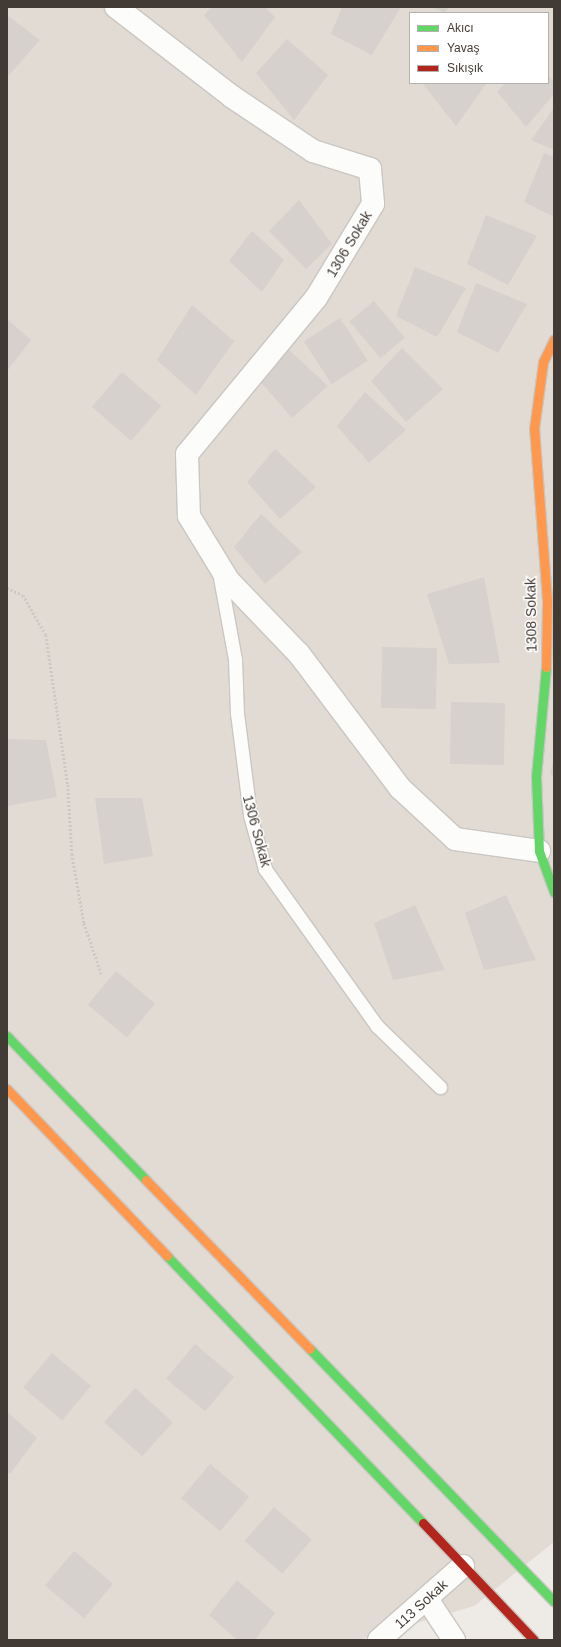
<!DOCTYPE html>
<meta charset="utf-8">
<style>
body{margin:0}
#map{position:relative;width:561px;height:1647px;overflow:hidden;background:#eeeae6;font-family:Arial,sans-serif}
div>[style]{position:absolute}
.residential>*{inset:0;background:#e1dbd3}
.building>*{inset:0;background:#d6d1cd;transform-origin:0 0}
.path>*{height:2.5px;margin-top:-1.25px;transform-origin:0;background:repeating-linear-gradient(90deg,#cbc9c6 0 2px,transparent 0 4px)}
.roads{filter:drop-shadow(1px 0 #cac6c2) drop-shadow(-1px 0 #cac6c2) drop-shadow(0 1px #cac6c2) drop-shadow(0 -1px #cac6c2)}
.lane>*{height:13px;margin:-6.5px;padding:0 6.5px;transform-origin:6.5px;border-radius:6.5px;background:#fcfcfb}
.street>*{height:22px;margin:-11px;padding:0 11px;transform-origin:11px;border-radius:11px;background:#fcfcfb}
.fast>*{height:9px;margin:-4.5px;padding:0 4.5px;transform-origin:4.5px;border-radius:4.5px;background:#63d668}
.slow>*{height:9px;margin:-4.5px;padding:0 4.5px;transform-origin:4.5px;border-radius:4.5px;background:#ff974d}
.jam>*{height:9px;margin:-4.5px;padding:0 4.5px;transform-origin:4.5px;border-radius:4.5px;background:#b3261e}
span{translate:-50% -50%;white-space:nowrap;text-align:center;line-height:1.15;-webkit-text-stroke:3px #fff;paint-order:stroke}
.street-label{font-size:14px;color:#423a34}
.frame{position:absolute;inset:0;border:8px solid #423a34;pointer-events:none}
.legend{position:absolute;left:409px;top:12px;width:140px;height:72px;box-sizing:border-box;background:#fff;border:1px solid #b3b0ae;margin:0;padding:5px 7px;list-style:none;font-size:12px;color:#423a34}
.legend li{display:flex;align-items:center;gap:8px;height:20px}
.legend b{width:20px;border:1px solid #b3b0ae}
</style>
<div id="map">
<div class="residential">
<i style="clip-path:polygon(evenodd,7px 7px,554px 7px,554px 1542px,474px 1606px,358px 1640px,7px 1640px,7px 7px,410px 13px,548px 13px,548px 83px,410px 83px,410px 13px)"></i>
</div>
<div class="building">
<i style="clip-path:polygon(212px 7px,265px 7px,275px 17px,242px 62px,204px 15px)"></i>
<i style="clip-path:polygon(342px 7px,401px 7px,372px 55px,331px 34px)"></i>
<i style="clip-path:polygon(431px 7px,449px 7px,445px 13px)"></i>
<i style="clip-path:polygon(7px 15px,40px 40px,9px 75px,7px 74px)"></i>
<i style="clip-path:polygon(287px 39px,328px 75px,294px 120px,256px 73px)"></i>
<i style="clip-path:polygon(548px 76px,554px 81px,554px 94px,526px 127px,497px 92px,505px 83px,548px 83px)"></i>
<i style="clip-path:polygon(422px 83px,487px 83px,456px 126px)"></i>
<i style="clip-path:polygon(554px 108px,554px 150px,531px 140px)"></i>
<i style="clip-path:polygon(544px 153px,554px 157px,554px 217px,524px 202px)"></i>
<i style="clip-path:polygon(299px 200px,332px 244px,306px 269px,269px 231px)"></i>
<i style="clip-path:polygon(486px 215px,537px 236px,508px 285px,467px 264px)"></i>
<i style="clip-path:polygon(252px 231px,284px 260px,262px 292px,229px 261px)"></i>
<i style="clip-path:polygon(415px 267px,466px 288px,437px 337px,396px 316px)"></i>
<i style="clip-path:polygon(476px 283px,527px 304px,498px 353px,457px 332px)"></i>
<i style="left:374px;top:301px;width:48px;height:32px;rotate:50deg"></i>
<i style="clip-path:polygon(192px 305px,234px 341px,196px 395px,157px 360px)"></i>
<i style="left:340px;top:318px;width:51px;height:43px;rotate:57deg"></i>
<i style="clip-path:polygon(7px 319px,31px 340px,7px 371px)"></i>
<i style="clip-path:polygon(287px 348px,328px 386px,292px 418px,260px 381px)"></i>
<i style="clip-path:polygon(402px 348px,443px 389px,406px 422px,371px 381px)"></i>
<i style="left:122px;top:372px;width:52px;height:46px;rotate:41deg"></i>
<i style="clip-path:polygon(365px 392px,406px 430px,369px 463px,337px 426px)"></i>
<i style="clip-path:polygon(275px 449px,316px 487px,280px 519px,247px 482px)"></i>
<i style="clip-path:polygon(261px 514px,302px 552px,265px 584px,234px 547px)"></i>
<i style="clip-path:polygon(484px 577px,500px 663px,449px 664px,427px 594px)"></i>
<i style="left:437px;top:648px;width:61px;height:55px;rotate:91deg"></i>
<i style="left:505px;top:703px;width:62px;height:54px;rotate:91deg"></i>
<i style="clip-path:polygon(7px 739px,46px 740px,57px 797px,7px 806px)"></i>
<i style="clip-path:polygon(553px 761px,554px 761px,554px 776px,550px 774px)"></i>
<i style="clip-path:polygon(95px 798px,142px 798px,153px 856px,104px 864px)"></i>
<i style="clip-path:polygon(506px 895px,536px 960px,484px 970px,465px 913px)"></i>
<i style="clip-path:polygon(415px 905px,445px 970px,393px 980px,374px 923px)"></i>
<i style="left:116px;top:971px;width:51px;height:44px;rotate:40deg"></i>
<i style="left:195px;top:1344px;width:51px;height:45px;rotate:40deg"></i>
<i style="left:52px;top:1353px;width:51px;height:45px;rotate:40deg"></i>
<i style="left:135px;top:1388px;width:51px;height:46px;rotate:42deg"></i>
<i style="clip-path:polygon(7px 1412px,37px 1438px,10px 1474px,7px 1472px)"></i>
<i style="left:210px;top:1464px;width:51px;height:45px;rotate:40deg"></i>
<i style="left:274px;top:1507px;width:50px;height:45px;rotate:41deg"></i>
<i style="left:74px;top:1551px;width:51px;height:45px;rotate:40deg"></i>
<i style="clip-path:polygon(237px 1580px,275px 1613px,255px 1640px,237px 1640px,209px 1615px)"></i>
</div>
<div class="path">
<i style="left:7px;top:588px;width:17px;rotate:24deg"></i>
<i style="left:23px;top:595px;width:46px;rotate:60.1deg"></i>
<i style="left:46px;top:635px;width:152px;rotate:81.7deg"></i>
<i style="left:68px;top:785px;width:69px;rotate:86.7deg"></i>
<i style="left:72px;top:854px;width:70px;rotate:80.1deg"></i>
<i style="left:84px;top:923px;width:56px;rotate:71.2deg"></i>
</div>
<div class="roads">
<div class="lane">
<i style="left:219px;top:572px;width:88px;rotate:79.6deg"></i>
<i style="left:235px;top:659px;width:54px;rotate:87.9deg"></i>
<i style="left:237px;top:713px;width:103px;rotate:82.7deg"></i>
<i style="left:250px;top:815px;width:56px;rotate:74.5deg"></i>
<i style="left:265px;top:869px;width:193px;rotate:54.5deg"></i>
<i style="left:377px;top:1026px;width:88px;rotate:44.1deg"></i>
</div>
<div class="street">
<i style="left:116px;top:7px;width:145px;rotate:37.7deg"></i>
<i style="left:231px;top:96px;width:99px;rotate:33.9deg"></i>
<i style="left:313px;top:151px;width:60px;rotate:17.5deg"></i>
<i style="left:370px;top:169px;width:35px;rotate:85deg"></i>
<i style="left:373px;top:204px;width:110px;rotate:121.2deg"></i>
<i style="left:316px;top:298px;width:202px;rotate:129.6deg"></i>
<i style="left:187px;top:454px;width:62px;rotate:88.2deg"></i>
<i style="left:189px;top:516px;width:75px;rotate:58.6deg"></i>
<i style="left:228px;top:580px;width:103px;rotate:46.2deg"></i>
<i style="left:299px;top:654px;width:168px;rotate:53deg"></i>
<i style="left:400px;top:788px;width:75px;rotate:42.8deg"></i>
<i style="left:455px;top:839px;width:85px;rotate:8.1deg"></i>
<i style="left:427px;top:1599px;width:49px;rotate:56.6deg"></i>
<i style="left:379px;top:1640px;width:112px;rotate:-41.4deg"></i>
</div>
<div class="fast">
<i style="left:546px;top:667px;width:109px;rotate:95.2deg"></i>
<i style="left:536px;top:776px;width:75px;rotate:87.7deg"></i>
<i style="left:539px;top:851px;width:44px;rotate:69.9deg"></i>
<i style="left:7px;top:1036px;width:200px;rotate:46deg"></i>
<i style="left:167px;top:1256px;width:370px;rotate:46.2deg"></i>
<i style="left:310px;top:1349px;width:351px;rotate:46deg"></i>
</div>
<div class="slow">
<i style="left:546px;top:667px;width:67px;rotate:-89.1deg"></i>
<i style="left:547px;top:600px;width:171px;rotate:-94.3deg"></i>
<i style="left:534px;top:429px;width:68px;rotate:-82.3deg"></i>
<i style="left:543px;top:362px;width:25px;rotate:-64deg"></i>
<i style="left:7px;top:1089px;width:231px;rotate:46.2deg"></i>
<i style="left:146px;top:1180px;width:235px;rotate:45.9deg"></i>
</div>
<div class="jam">
<i style="left:423px;top:1523px;width:161px;rotate:46.5deg"></i>
</div>
</div>
<div class="street-label">
<span style="left:349px;top:244px;rotate:-59deg">1306 Sokak</span>
<span style="left:531px;top:615px;rotate:-91deg">1308 Sokak</span>
<span style="left:257px;top:831px;rotate:75deg">1306 Sokak</span>
<span style="left:421px;top:1604px;rotate:-42deg">113 Sokak</span>
</div>
<div class="frame"></div>
<ul class="legend">
<li><b style="height:5px;background:#63d668"></b>Akıcı</li>
<li><b style="height:5px;background:#ff974d"></b>Yavaş</li>
<li><b style="height:5px;background:#b3261e"></b>Sıkışık</li>
</ul>
</div>
